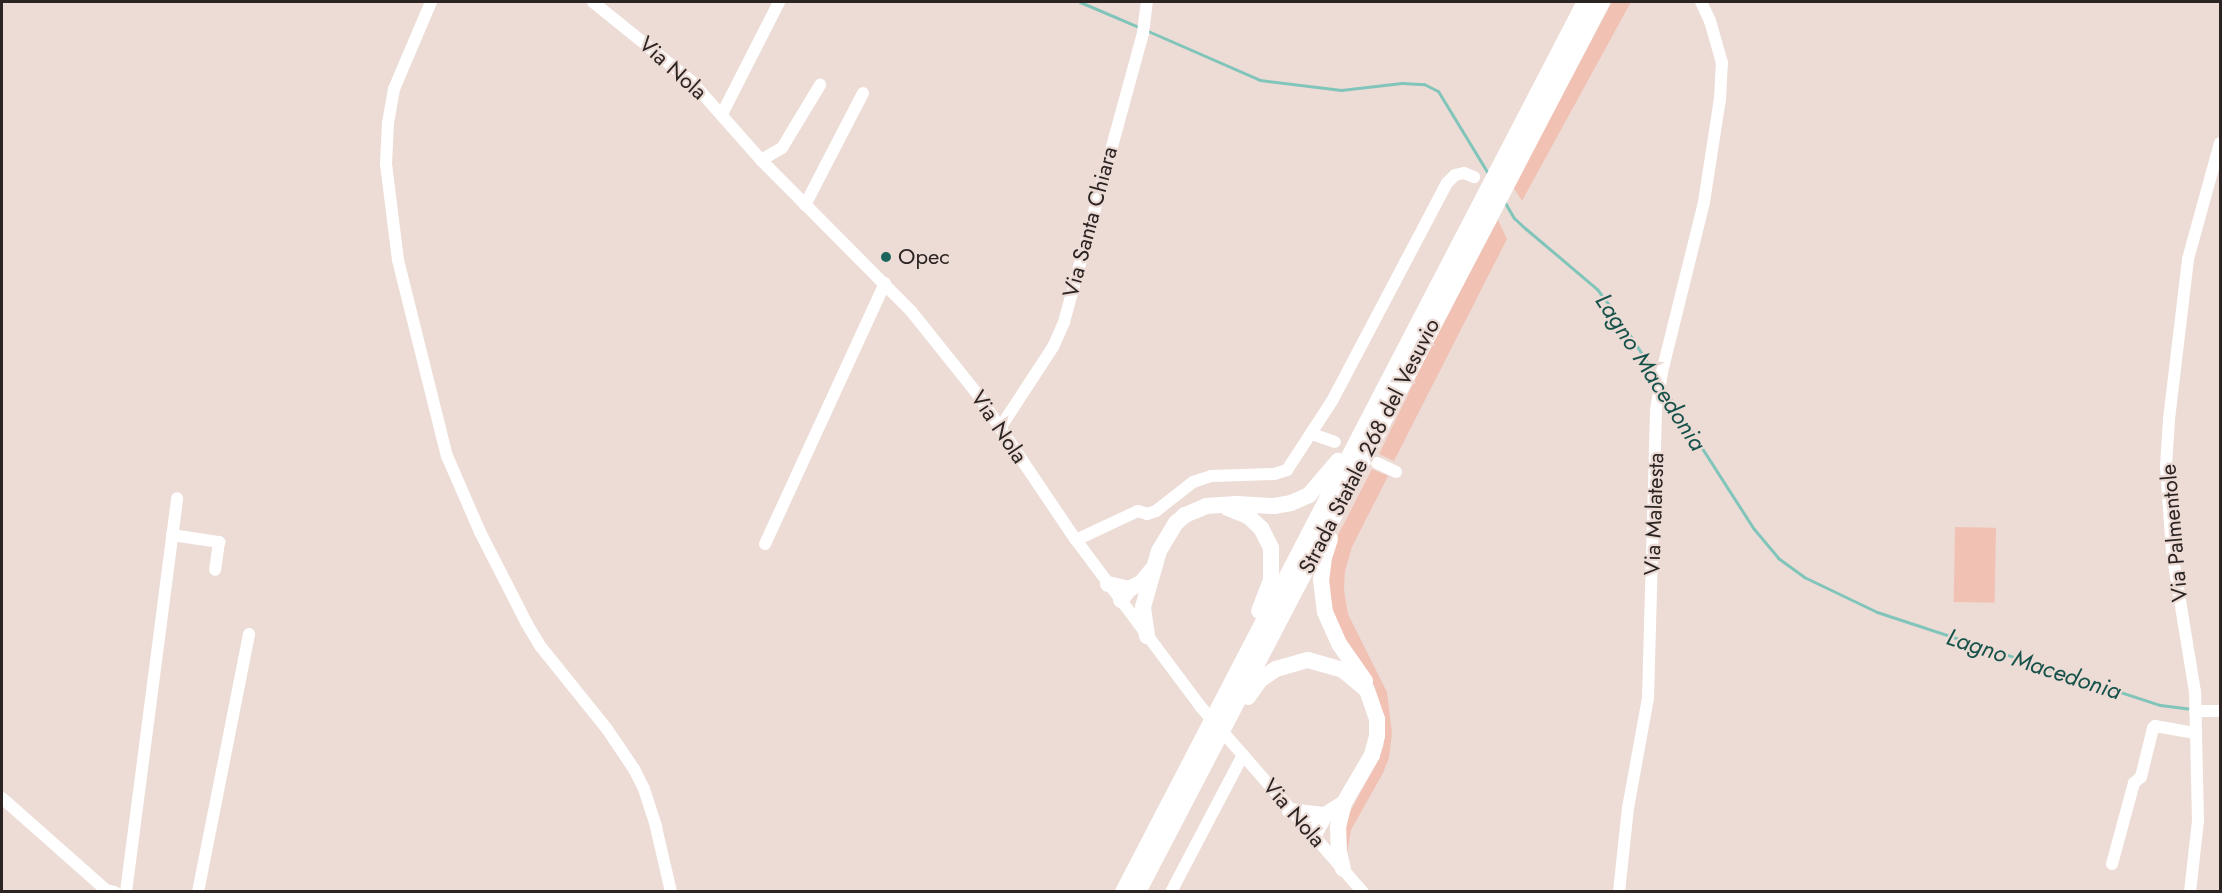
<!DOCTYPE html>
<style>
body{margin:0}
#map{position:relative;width:2222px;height:893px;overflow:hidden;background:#eddcd6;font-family:Jost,sans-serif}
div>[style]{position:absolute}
.green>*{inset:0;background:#f1c2b4;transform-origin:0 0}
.stream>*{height:3px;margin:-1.5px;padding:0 1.5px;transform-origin:1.5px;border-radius:1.5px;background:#81c5ba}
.minor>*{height:12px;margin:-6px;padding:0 6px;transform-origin:6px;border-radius:6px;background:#fff}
.highway>*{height:16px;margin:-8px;padding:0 8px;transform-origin:8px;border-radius:8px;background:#fff}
.dots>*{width:16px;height:16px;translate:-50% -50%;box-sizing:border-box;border:3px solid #eddcd6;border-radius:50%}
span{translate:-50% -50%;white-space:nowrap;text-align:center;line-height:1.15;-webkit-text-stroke:4.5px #eddcd6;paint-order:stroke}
.street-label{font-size:22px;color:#2b2422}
.poi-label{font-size:22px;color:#2b2422}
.left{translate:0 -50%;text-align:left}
.water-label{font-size:24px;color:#17524a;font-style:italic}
.frame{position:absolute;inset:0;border:3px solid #2b2422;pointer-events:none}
</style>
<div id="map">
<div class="green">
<i style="clip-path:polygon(1612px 2px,1631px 2px,1522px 201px,1513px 187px)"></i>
<i style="clip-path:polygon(1498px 220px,1507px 239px,1394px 461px,1379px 454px,1441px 326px)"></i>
<i style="clip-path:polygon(1372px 469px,1388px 476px,1352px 547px,1345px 571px,1344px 590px,1348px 614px,1387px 692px,1392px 733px,1389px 758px,1383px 773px,1351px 830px,1347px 853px,1346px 819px,1379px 759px,1384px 745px,1384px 721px,1373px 686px,1338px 633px,1326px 584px,1335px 541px)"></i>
<i style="left:1955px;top:527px;width:41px;height:75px;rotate:1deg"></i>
</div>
<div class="stream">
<i style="left:1080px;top:2px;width:64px;rotate:23deg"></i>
<i style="left:1148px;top:31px;width:122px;rotate:23.6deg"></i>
<i style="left:1260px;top:80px;width:82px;rotate:7deg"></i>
<i style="left:1341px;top:90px;width:61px;rotate:-6.5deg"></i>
<i style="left:1402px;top:83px;width:22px;rotate:3deg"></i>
<i style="left:1424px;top:84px;width:16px;rotate:27deg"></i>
<i style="left:1438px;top:91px;width:98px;rotate:58.7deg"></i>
<i style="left:1504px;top:201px;width:20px;rotate:60deg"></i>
<i style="left:1514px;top:218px;width:16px;rotate:43deg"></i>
<i style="left:1526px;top:229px;width:93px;rotate:40.2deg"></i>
<i style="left:1597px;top:289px;width:40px;rotate:53deg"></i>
<i style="left:1621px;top:321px;width:67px;rotate:57.7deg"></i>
<i style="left:1664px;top:389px;width:166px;rotate:57.3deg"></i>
<i style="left:1754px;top:529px;width:38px;rotate:50deg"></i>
<i style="left:1778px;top:558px;width:32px;rotate:36deg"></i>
<i style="left:1804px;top:577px;width:81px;rotate:25.6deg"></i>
<i style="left:1877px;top:612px;width:298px;rotate:18.2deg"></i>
<i style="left:2160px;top:705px;width:32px;rotate:7deg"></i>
</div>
<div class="minor">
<i style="left:431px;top:2px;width:95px;rotate:113deg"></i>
<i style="left:394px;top:89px;width:34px;rotate:100deg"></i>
<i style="left:388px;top:122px;width:42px;rotate:92.7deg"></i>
<i style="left:386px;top:164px;width:97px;rotate:82.9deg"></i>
<i style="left:398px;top:260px;width:202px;rotate:76deg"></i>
<i style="left:447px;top:456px;width:83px;rotate:66.5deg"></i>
<i style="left:480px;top:532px;width:103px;rotate:62.9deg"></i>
<i style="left:527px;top:624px;width:27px;rotate:59deg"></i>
<i style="left:541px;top:647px;width:105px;rotate:51.2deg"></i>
<i style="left:607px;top:729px;width:48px;rotate:56deg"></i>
<i style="left:634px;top:769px;width:22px;rotate:63deg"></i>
<i style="left:644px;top:789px;width:40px;rotate:72deg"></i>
<i style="left:656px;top:827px;width:67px;rotate:77deg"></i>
<i style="left:593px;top:2px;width:127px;rotate:38.9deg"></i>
<i style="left:692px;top:82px;width:104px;rotate:48.5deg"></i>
<i style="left:761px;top:160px;width:213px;rotate:45.2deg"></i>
<i style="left:911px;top:311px;width:104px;rotate:51.3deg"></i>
<i style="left:976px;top:392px;width:179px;rotate:56deg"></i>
<i style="left:1076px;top:540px;width:207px;rotate:53.2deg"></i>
<i style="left:1200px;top:706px;width:247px;rotate:48.8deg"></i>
<i style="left:722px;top:114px;width:126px;rotate:-63deg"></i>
<i style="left:761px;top:160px;width:24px;rotate:-30deg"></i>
<i style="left:782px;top:148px;width:74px;rotate:-58.9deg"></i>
<i style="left:805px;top:205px;width:126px;rotate:-62.6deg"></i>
<i style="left:1000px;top:428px;width:97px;rotate:-56.8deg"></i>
<i style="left:1053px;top:347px;width:27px;rotate:-66deg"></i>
<i style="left:1064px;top:322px;width:300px;rotate:-74.7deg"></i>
<i style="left:1143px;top:33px;width:31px;rotate:-83deg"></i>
<i style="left:1312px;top:434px;width:24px;rotate:19deg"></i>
<i style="left:1377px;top:463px;width:21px;rotate:25deg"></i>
<i style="left:172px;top:535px;width:48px;rotate:8.5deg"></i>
<i style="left:219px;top:542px;width:28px;rotate:98deg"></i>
<i style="left:1076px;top:540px;width:68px;rotate:-25.1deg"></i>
<i style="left:1138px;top:511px;width:9px;rotate:18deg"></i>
<i style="left:1147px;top:514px;width:9px;rotate:-18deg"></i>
<i style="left:1156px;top:511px;width:47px;rotate:-38.1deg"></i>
<i style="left:1193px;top:482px;width:19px;rotate:-18deg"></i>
<i style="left:1211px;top:476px;width:63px;rotate:-1.8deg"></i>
<i style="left:1274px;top:474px;width:14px;rotate:-17deg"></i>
<i style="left:1287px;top:470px;width:82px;rotate:-56.9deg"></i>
<i style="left:1332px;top:401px;width:246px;rotate:-62.2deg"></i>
<i style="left:1447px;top:183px;width:11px;rotate:-45deg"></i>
<i style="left:1455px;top:175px;width:9px;rotate:-13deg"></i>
<i style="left:1464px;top:173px;width:11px;rotate:22deg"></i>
<i style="left:765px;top:544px;width:287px;rotate:-65.3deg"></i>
<i style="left:2195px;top:711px;width:25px"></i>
<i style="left:2px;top:798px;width:139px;rotate:41.5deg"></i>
<i style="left:106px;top:890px;width:9px;rotate:13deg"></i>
<i style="left:2112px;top:864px;width:84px;rotate:-74.8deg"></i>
<i style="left:2134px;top:783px;width:9px;rotate:-41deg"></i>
<i style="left:2141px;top:777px;width:50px;rotate:-76.2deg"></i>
<i style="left:2153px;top:728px;width:3px;rotate:-45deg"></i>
<i style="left:2155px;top:726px;width:41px;rotate:9.9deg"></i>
<i style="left:126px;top:892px;width:397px;rotate:-82.6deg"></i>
<i style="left:198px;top:892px;width:263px;rotate:-78.8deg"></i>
<i style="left:1171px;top:892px;width:155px;rotate:-62.3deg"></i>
<i style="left:1619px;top:892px;width:84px;rotate:-83.9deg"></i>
<i style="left:1628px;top:808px;width:112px;rotate:-79.7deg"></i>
<i style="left:1648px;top:698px;width:288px;rotate:-88.4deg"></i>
<i style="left:1656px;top:410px;width:38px;rotate:-81deg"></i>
<i style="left:1662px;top:372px;width:175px;rotate:-76.1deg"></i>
<i style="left:1704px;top:202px;width:104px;rotate:-81.2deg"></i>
<i style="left:1720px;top:99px;width:36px;rotate:-87deg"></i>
<i style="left:1722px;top:63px;width:44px;rotate:-105.9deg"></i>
<i style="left:1710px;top:21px;width:21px;rotate:-115deg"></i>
<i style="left:2190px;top:892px;width:71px;rotate:-83.6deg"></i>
<i style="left:2198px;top:821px;width:129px;rotate:-91.3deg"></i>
<i style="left:2195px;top:692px;width:142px;rotate:-99.3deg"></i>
<i style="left:2172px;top:552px;width:86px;rotate:-94deg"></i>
<i style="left:2166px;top:466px;width:47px;rotate:-86.3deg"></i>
<i style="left:2169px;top:419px;width:161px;rotate:-83.2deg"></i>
<i style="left:2188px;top:259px;width:120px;rotate:-74.6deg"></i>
</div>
<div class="highway">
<i style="left:1228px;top:508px;width:22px;rotate:22deg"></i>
<i style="left:1248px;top:516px;width:18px;rotate:43deg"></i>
<i style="left:1261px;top:528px;width:22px;rotate:63deg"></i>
<i style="left:1271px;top:548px;width:32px;rotate:90deg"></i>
<i style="left:1271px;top:580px;width:33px;rotate:111deg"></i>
<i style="left:1330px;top:539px;width:19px;rotate:108deg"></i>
<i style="left:1324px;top:557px;width:23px;rotate:97deg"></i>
<i style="left:1321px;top:580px;width:32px;rotate:83deg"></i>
<i style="left:1325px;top:612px;width:36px;rotate:66deg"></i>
<i style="left:1340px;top:645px;width:44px;rotate:55.2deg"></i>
<i style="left:1108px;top:584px;width:22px;rotate:13deg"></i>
<i style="left:1121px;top:600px;width:14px;rotate:-54deg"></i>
<i style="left:1129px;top:589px;width:13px;rotate:-27deg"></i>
<i style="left:1141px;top:583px;width:17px;rotate:-50deg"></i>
<i style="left:1147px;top:636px;width:29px;rotate:-98deg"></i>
<i style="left:1143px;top:607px;width:58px;rotate:-74.1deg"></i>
<i style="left:1159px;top:551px;width:33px;rotate:-59deg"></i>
<i style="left:1176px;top:523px;width:12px;rotate:-42deg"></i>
<i style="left:1185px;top:515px;width:23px;rotate:-23deg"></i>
<i style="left:1206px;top:506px;width:30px;rotate:-4deg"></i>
<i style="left:1236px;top:504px;width:38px;rotate:3deg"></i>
<i style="left:1274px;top:506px;width:17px;rotate:-10deg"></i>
<i style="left:1291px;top:503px;width:20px;rotate:-24deg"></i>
<i style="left:1309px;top:495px;width:45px;rotate:-49.5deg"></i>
<i style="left:1248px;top:697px;width:21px;rotate:-55deg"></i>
<i style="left:1260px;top:680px;width:19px;rotate:-35deg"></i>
<i style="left:1276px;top:669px;width:33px;rotate:-16deg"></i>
<i style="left:1308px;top:660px;width:36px;rotate:16deg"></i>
<i style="left:1343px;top:670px;width:31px;rotate:40deg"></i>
<i style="left:1367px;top:690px;width:31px;rotate:71deg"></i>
<i style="left:1377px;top:719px;width:17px;rotate:90deg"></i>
<i style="left:1377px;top:736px;width:20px;rotate:105deg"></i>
<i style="left:1372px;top:755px;width:56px;rotate:120.3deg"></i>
<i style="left:1344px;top:803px;width:25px;rotate:104deg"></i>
<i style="left:1338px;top:827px;width:25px;rotate:88deg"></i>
<i style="left:1339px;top:852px;width:17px;rotate:77deg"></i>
<i style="left:1290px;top:811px;width:35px;rotate:7deg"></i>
<i style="left:1313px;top:836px;width:24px;rotate:-60deg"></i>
<i style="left:1325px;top:815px;width:22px;rotate:-32deg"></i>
<i style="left:1123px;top:892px;width:1003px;rotate:-62.57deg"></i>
<i style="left:1138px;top:892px;width:1004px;rotate:-62.46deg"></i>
</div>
<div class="dots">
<i style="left:886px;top:257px;background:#1b655c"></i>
</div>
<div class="street-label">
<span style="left:673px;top:68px;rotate:42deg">Via Nola</span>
<span style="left:1090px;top:222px;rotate:-75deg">Via Santa Chiara</span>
<span style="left:999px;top:427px;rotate:56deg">Via Nola</span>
<span style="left:1369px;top:446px;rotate:-63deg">Strada Statale 268 del Vesuvio</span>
<span style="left:1654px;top:514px;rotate:-88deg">Via Malatesta</span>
<span style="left:2174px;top:533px;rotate:-95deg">Via Palmentole</span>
<span style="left:1294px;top:813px;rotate:49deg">Via Nola</span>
</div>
<div class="poi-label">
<span class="left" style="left:898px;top:257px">Opec</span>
</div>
<div class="water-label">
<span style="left:1651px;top:372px;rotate:57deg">Lagno Macedonia</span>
<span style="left:2034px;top:664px;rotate:18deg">Lagno Macedonia</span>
</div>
<div class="frame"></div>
</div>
